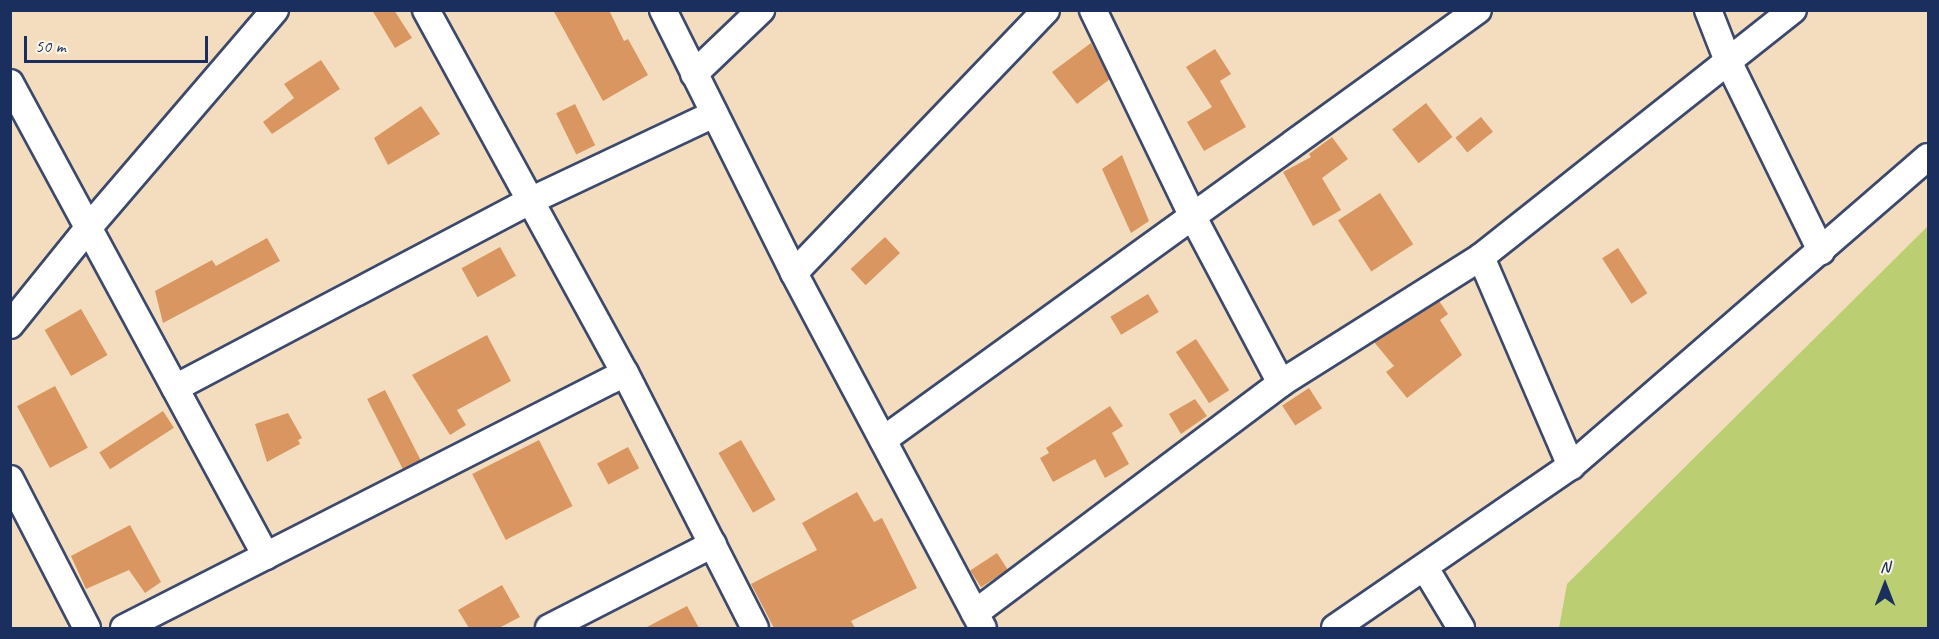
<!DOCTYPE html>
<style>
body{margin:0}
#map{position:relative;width:1939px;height:639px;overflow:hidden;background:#f3ddbe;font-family:Caveat,sans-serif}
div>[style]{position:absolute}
.green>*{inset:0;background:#bbce71}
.building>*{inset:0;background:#da9660;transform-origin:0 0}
.roads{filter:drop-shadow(2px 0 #3b496c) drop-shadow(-2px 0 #3b496c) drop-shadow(0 2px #3b496c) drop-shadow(0 -2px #3b496c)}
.street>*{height:26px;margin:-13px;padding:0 13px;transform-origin:13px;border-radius:13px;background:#fff}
span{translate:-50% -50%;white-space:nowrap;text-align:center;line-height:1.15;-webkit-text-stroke:5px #fcf5e5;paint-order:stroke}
.frame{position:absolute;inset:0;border:12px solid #1b2f5e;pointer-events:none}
.north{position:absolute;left:1855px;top:555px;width:60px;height:60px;-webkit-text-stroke:4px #fcf5e5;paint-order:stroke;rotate:0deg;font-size:16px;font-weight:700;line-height:24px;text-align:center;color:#1b2f5e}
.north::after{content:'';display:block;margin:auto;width:21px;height:27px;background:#1b2f5e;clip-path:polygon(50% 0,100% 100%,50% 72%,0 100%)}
.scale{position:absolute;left:24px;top:36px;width:184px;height:27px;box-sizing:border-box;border:3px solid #1b2f5e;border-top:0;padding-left:8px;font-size:18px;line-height:21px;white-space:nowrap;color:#1b2f5e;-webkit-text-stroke:4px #fcf5e5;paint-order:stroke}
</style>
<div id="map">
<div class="green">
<i style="clip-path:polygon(1928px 226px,1928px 628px,1559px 628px,1567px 584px)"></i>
</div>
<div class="building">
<i style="clip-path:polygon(372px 10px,394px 10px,412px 38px,395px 48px)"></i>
<i style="clip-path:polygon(553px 10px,609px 10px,624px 41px,628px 39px,648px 75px,603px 101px)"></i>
<i style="clip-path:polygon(1091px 43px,1110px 79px,1077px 104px,1052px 72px)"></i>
<i style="clip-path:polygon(1215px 49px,1231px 74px,1220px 81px,1246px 127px,1204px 151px,1187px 122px,1212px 107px,1186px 67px)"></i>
<i style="clip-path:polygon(321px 60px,340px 89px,272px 134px,263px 122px,294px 98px,284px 84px)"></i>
<i style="left:1426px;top:103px;width:43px;height:43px;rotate:52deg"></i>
<i style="left:575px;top:104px;width:46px;height:21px;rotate:64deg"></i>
<i style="clip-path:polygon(421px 106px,440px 134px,388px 165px,374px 138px)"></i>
<i style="left:1481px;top:117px;width:19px;height:33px;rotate:51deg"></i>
<i style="clip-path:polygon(1332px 137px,1348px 159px,1322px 178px,1341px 210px,1313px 226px,1283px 172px,1311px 157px,1309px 154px)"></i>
<i style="clip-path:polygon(1122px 155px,1149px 221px,1131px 233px,1102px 169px)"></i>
<i style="left:1380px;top:193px;width:61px;height:50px;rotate:57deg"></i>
<i style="left:885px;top:237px;width:22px;height:47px;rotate:47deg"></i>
<i style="clip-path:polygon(267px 238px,280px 261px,163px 323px,155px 291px,212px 260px,216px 266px)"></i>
<i style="left:500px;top:247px;width:33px;height:44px;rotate:61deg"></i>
<i style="left:1618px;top:248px;width:54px;height:19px;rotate:57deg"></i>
<i style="left:1148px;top:294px;width:21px;height:44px;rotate:59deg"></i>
<i style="clip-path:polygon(1439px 301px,1448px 314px,1440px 320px,1462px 355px,1407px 398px,1386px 372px,1394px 366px,1374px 342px)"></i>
<i style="left:81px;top:309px;width:53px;height:42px;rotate:60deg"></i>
<i style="clip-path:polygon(487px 335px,511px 381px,457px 410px,466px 425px,450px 435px,412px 375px)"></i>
<i style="left:1196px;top:339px;width:61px;height:24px;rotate:57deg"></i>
<i style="left:55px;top:386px;width:70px;height:43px;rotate:62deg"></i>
<i style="left:1309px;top:388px;width:24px;height:32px;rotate:57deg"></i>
<i style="left:385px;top:390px;width:79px;height:20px;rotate:63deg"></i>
<i style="clip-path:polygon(1195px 399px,1207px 416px,1181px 434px,1169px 414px)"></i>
<i style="clip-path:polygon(1110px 406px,1123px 426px,1112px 433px,1129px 464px,1105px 478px,1095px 459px,1053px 482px,1040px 458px,1049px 453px,1046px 448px)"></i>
<i style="left:163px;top:411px;width:20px;height:76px;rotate:57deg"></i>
<i style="clip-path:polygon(288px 413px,302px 438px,298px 440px,300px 444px,267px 462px,255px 424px)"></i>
<i style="left:539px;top:440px;width:74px;height:75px;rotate:63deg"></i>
<i style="left:741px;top:440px;width:69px;height:26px;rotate:60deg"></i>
<i style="left:628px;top:447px;width:24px;height:35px;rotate:62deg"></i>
<i style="clip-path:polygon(857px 492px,874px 522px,882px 518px,917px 588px,851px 621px,855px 628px,774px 628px,751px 584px,817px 550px,802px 523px)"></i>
<i style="clip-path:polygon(130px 525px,161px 582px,145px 593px,129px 570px,86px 589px,71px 556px)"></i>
<i style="left:997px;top:553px;width:20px;height:32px;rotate:57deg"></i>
<i style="clip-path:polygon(502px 585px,520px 617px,499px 628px,469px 628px,458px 610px)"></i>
<i style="clip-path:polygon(687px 606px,699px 628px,645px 628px)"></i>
</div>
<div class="roads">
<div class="street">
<i style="left:426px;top:10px;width:414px;rotate:61.3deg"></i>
<i style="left:625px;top:373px;width:286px;rotate:63deg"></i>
<i style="left:663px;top:10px;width:294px;rotate:63.5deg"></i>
<i style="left:794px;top:273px;width:402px;rotate:62deg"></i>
<i style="left:1093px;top:10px;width:230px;rotate:64.2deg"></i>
<i style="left:1193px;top:217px;width:188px;rotate:62.1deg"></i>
<i style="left:1708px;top:10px;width:55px;rotate:68.6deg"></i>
<i style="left:1728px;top:61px;width:212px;rotate:63.9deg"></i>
<i style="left:694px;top:74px;width:93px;rotate:-43.7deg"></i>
<i style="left:10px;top:83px;width:538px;rotate:61.58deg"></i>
<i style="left:1481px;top:257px;width:228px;rotate:66.7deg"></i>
<i style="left:794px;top:273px;width:364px;rotate:-46.2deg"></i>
<i style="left:10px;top:325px;width:126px;rotate:-51.1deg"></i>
<i style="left:89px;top:227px;width:286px;rotate:-49.4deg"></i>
<i style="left:175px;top:388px;width:401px;rotate:-27.8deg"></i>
<i style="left:530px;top:201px;width:204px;rotate:-25.3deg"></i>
<i style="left:883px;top:440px;width:734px;rotate:-35.86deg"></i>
<i style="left:10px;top:479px;width:168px;rotate:62.7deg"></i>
<i style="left:1425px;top:568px;width:70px;rotate:59deg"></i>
<i style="left:975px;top:613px;width:383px;rotate:-36.9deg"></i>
<i style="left:1281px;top:383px;width:236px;rotate:-32.2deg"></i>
<i style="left:1481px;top:257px;width:398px;rotate:-38.4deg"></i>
<i style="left:124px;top:628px;width:562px;rotate:-26.98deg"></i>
<i style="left:549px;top:628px;width:184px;rotate:-27.1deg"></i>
<i style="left:1335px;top:628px;width:286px;rotate:-34.5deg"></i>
<i style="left:1571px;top:466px;width:472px;rotate:-40.9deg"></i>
</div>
</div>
<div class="frame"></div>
<div class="north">N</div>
<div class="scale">50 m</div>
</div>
